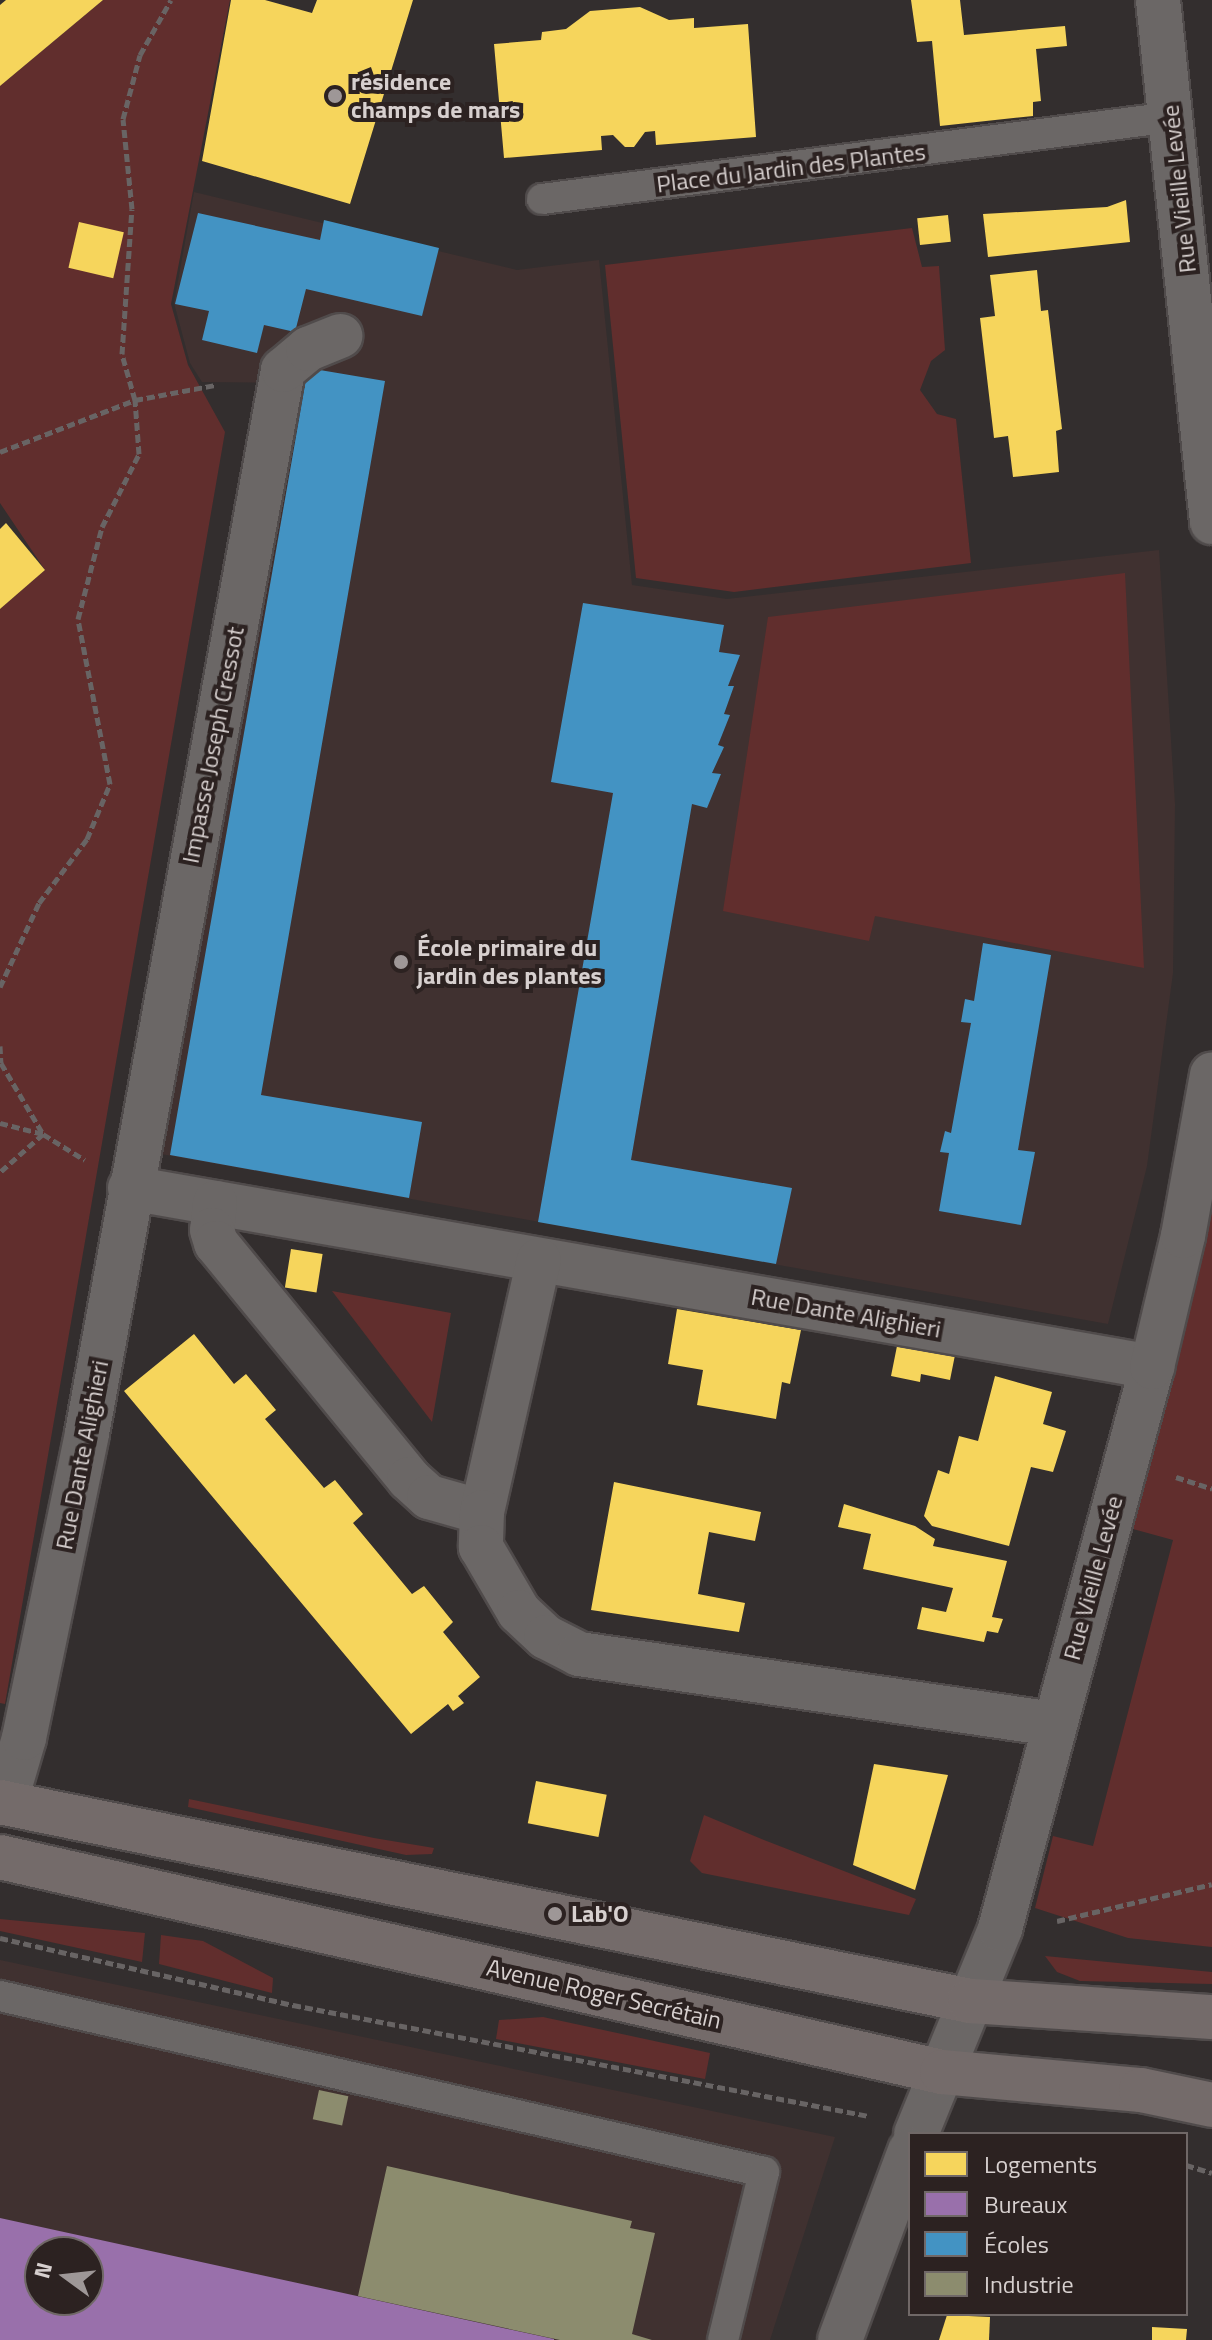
<!DOCTYPE html>
<meta charset="utf-8">
<style>
body{margin:0}
#map{position:relative;width:1212px;height:2340px;overflow:hidden;background:#332e2e;font-family:"Titillium Web",sans-serif}
div>[style]{position:absolute}
.built>*{inset:0;background:#403130}
.green>*{inset:0;background:#612e2d}
.homes>*{inset:0;background:#f6d55c;transform-origin:0 0}
.offices>*{inset:0;background:#9970ab}
.schools>*{inset:0;background:#4393c3}
.industry>*{inset:0;background:#8c8c6e;transform-origin:0 0}
.path>*{height:5px;margin-top:-2.5px;transform-origin:0;background:repeating-linear-gradient(90deg,#686464 0 8px,transparent 0 12px)}
.roads{filter:drop-shadow(2px 0 #504b4b) drop-shadow(-2px 0 #504b4b) drop-shadow(0 2px #504b4b) drop-shadow(0 -2px #504b4b)}
.lane>*{height:30px;margin:-15px;padding:0 15px;transform-origin:15px;border-radius:15px;background:#6b6766}
.street>*{height:44px;margin:-22px;padding:0 22px;transform-origin:22px;border-radius:22px;background:#6b6766}
.primary>*{height:44px;margin:-22px;padding:0 22px;transform-origin:22px;border-radius:22px;background:#746b6a}
.dots>*{width:22px;height:22px;translate:-50% -50%;box-sizing:border-box;border:4px solid #2c2221;border-radius:50%}
span{translate:-50% -50%;white-space:nowrap;text-align:center;line-height:1.15;-webkit-text-stroke:8px #2c2221;paint-order:stroke}
.poi-label{font-size:24px;color:#d7d0cf;font-weight:700}
.left{translate:0 -50%;text-align:left}
.street-label{font-size:24px;color:#d7d0cf}
.legend{position:absolute;left:908px;top:2132px;width:280px;height:184px;box-sizing:border-box;background:#2c2221;border:2px solid #706867;margin:0;padding:10px 14px;list-style:none;font-size:24px;color:#d7d0cf}
.legend li{display:flex;align-items:center;gap:16px;height:40px}
.legend b{width:40px;border:2px solid #706867}
.north{position:absolute;left:24px;top:2236px;width:80px;height:80px;box-sizing:border-box;background:#2c2221;border:2px solid #706867;border-radius:50%;rotate:285deg;font-size:22px;font-weight:700;line-height:32px;text-align:center;color:#d7d0cf}
.north::after{content:'';display:block;margin:auto;width:28px;height:36px;background:#9e9797;clip-path:polygon(50% 0,100% 100%,50% 72%,0 100%)}
</style>
<div id="map">
<div class="built">
<i style="clip-path:polygon(194px 192px,517px 270px,599px 260px,632px 585px,727px 599px,1159px 550px,1175px 804px,1173px 973px,1147px 1166px,1108px 1324px,161px 1154px,303px 383px,202px 382px,190px 363px,174px 303px)"></i>
<i style="clip-path:polygon(evenodd,0 1960px,835px 2137px,770px 2340px,0 2340px,0 1960px,40px 2252px,88px 2252px,88px 2300px,40px 2300px,40px 2252px)"></i>
</div>
<div class="green">
<i style="clip-path:polygon(103px 0,230px 0,171px 304px,188px 365px,225px 432px,5px 1704px,0 1703px,0 609px,45px 570px,0 503px,0 86px)"></i>
<i style="clip-path:polygon(912px 228px,922px 267px,939px 266px,945px 350px,931px 361px,920px 390px,937px 414px,956px 419px,971px 563px,734px 592px,636px 578px,605px 265px)"></i>
<i style="clip-path:polygon(1125px 573px,1144px 968px,875px 916px,869px 941px,723px 911px,768px 617px)"></i>
<i style="clip-path:polygon(1212px 1210px,1212px 1947px,1128px 1938px,1035px 1908px,1053px 1836px,1093px 1846px,1173px 1540px,1133px 1529px)"></i>
<i style="clip-path:polygon(332px 1291px,451px 1313px,432px 1422px)"></i>
<i style="clip-path:polygon(189px 1799px,374px 1838px,434px 1848px,432px 1854px,406px 1855px,188px 1807px)"></i>
<i style="clip-path:polygon(704px 1815px,764px 1840px,916px 1899px,909px 1915px,702px 1873px,690px 1861px)"></i>
<i style="clip-path:polygon(0 1919px,145px 1933px,142px 1962px,0 1931px)"></i>
<i style="clip-path:polygon(161px 1935px,203px 1941px,273px 1978px,272px 1993px,159px 1964px)"></i>
<i style="clip-path:polygon(1045px 1956px,1212px 1972px,1212px 1984px,1080px 1981px,1057px 1972px)"></i>
<i style="clip-path:polygon(543px 2017px,710px 2053px,705px 2079px,496px 2039px,499px 2020px)"></i>
</div>
<div class="homes">
<i style="clip-path:polygon(6px 0,103px 0,0 86px,0 5px)"></i>
<i style="clip-path:polygon(231px 0,265px 0,312px 13px,317px 0,413px 0,350px 204px,202px 161px)"></i>
<i style="clip-path:polygon(911px 0,960px 0,964px 35px,1065px 26px,1067px 46px,1036px 49px,1041px 101px,1033px 102px,1033px 116px,940px 126px,932px 41px,917px 42px)"></i>
<i style="clip-path:polygon(640px 7px,669px 20px,694px 18px,694px 28px,748px 24px,756px 137px,656px 145px,655px 131px,645px 132px,634px 147px,625px 147px,613px 135px,601px 136px,602px 150px,504px 158px,494px 44px,541px 40px,542px 32px,566px 29px,590px 11px)"></i>
<i style="clip-path:polygon(1126px 200px,1130px 242px,988px 257px,983px 214px,1107px 207px)"></i>
<i style="left:948px;top:215px;width:27px;height:31px;rotate:84deg"></i>
<i style="left:79px;top:222px;width:46px;height:47px;rotate:13deg"></i>
<i style="clip-path:polygon(1037px 270px,1041px 311px,1048px 310px,1062px 429px,1056px 431px,1059px 472px,1013px 477px,1008px 436px,994px 438px,980px 318px,995px 316px,990px 275px)"></i>
<i style="clip-path:polygon(6px 523px,45px 570px,0 609px,0 529px)"></i>
<i style="left:291px;top:1249px;width:32px;height:39px;rotate:9deg"></i>
<i style="clip-path:polygon(677px 1309px,801px 1330px,790px 1384px,782px 1382px,776px 1419px,697px 1405px,703px 1370px,668px 1364px)"></i>
<i style="clip-path:polygon(194px 1334px,234px 1384px,246px 1374px,276px 1410px,265px 1419px,324px 1488px,335px 1480px,363px 1514px,353px 1523px,412px 1594px,424px 1586px,453px 1622px,443px 1632px,480px 1677px,458px 1696px,464px 1703px,453px 1711px,448px 1704px,411px 1734px,124px 1391px)"></i>
<i style="clip-path:polygon(897px 1346px,955px 1355px,950px 1380px,921px 1374px,920px 1382px,891px 1376px)"></i>
<i style="clip-path:polygon(995px 1376px,1052px 1392px,1043px 1424px,1066px 1431px,1053px 1472px,1031px 1467px,1009px 1546px,932px 1526px,924px 1516px,938px 1470px,949px 1474px,959px 1436px,978px 1441px)"></i>
<i style="clip-path:polygon(614px 1482px,761px 1512px,755px 1541px,709px 1532px,698px 1594px,745px 1603px,739px 1632px,591px 1610px)"></i>
<i style="clip-path:polygon(844px 1504px,915px 1526px,935px 1539px,933px 1546px,1007px 1561px,992px 1617px,1003px 1619px,998px 1633px,987px 1631px,984px 1642px,917px 1629px,922px 1607px,946px 1612px,953px 1588px,863px 1569px,871px 1534px,838px 1527px)"></i>
<i style="clip-path:polygon(874px 1764px,948px 1775px,915px 1890px,853px 1865px)"></i>
<i style="left:536px;top:1781px;width:72px;height:43px;rotate:11deg"></i>
<i style="clip-path:polygon(947px 2315px,990px 2317px,989px 2340px,939px 2340px)"></i>
<i style="clip-path:polygon(1152px 2327px,1187px 2329px,1186px 2340px,1152px 2340px)"></i>
</div>
<div class="offices">
<i style="clip-path:polygon(evenodd,0 2218px,554px 2339px,554px 2340px,0 2340px,0 2218px,40px 2252px,88px 2252px,88px 2300px,40px 2300px,40px 2252px)"></i>
</div>
<div class="schools">
<i style="clip-path:polygon(198px 213px,320px 240px,324px 220px,439px 248px,422px 316px,306px 289px,295px 332px,264px 325px,257px 353px,202px 340px,209px 311px,175px 304px)"></i>
<i style="clip-path:polygon(308px 368px,385px 381px,261px 1095px,422px 1122px,409px 1198px,170px 1155px)"></i>
<i style="clip-path:polygon(583px 603px,724px 625px,719px 652px,740px 655px,728px 686px,734px 686px,724px 714px,730px 715px,718px 745px,724px 747px,712px 773px,721px 774px,707px 808px,692px 804px,631px 1160px,792px 1188px,776px 1264px,538px 1222px,613px 793px,551px 782px)"></i>
<i style="clip-path:polygon(983px 943px,1051px 955px,1018px 1150px,1035px 1152px,1021px 1225px,939px 1211px,949px 1153px,940px 1152px,945px 1131px,951px 1133px,971px 1023px,961px 1022px,965px 999px,974px 1001px)"></i>
</div>
<div class="industry">
<i style="left:319px;top:2090px;width:30px;height:30px;rotate:12deg"></i>
<i style="clip-path:polygon(387px 2166px,632px 2221px,630px 2228px,655px 2233px,632px 2334px,652px 2340px,560px 2340px,358px 2296px)"></i>
</div>
<div class="path">
<i style="left:0;top:452px;width:145px;rotate:-21.1deg"></i>
<i style="left:135px;top:400px;width:81px;rotate:-10.6deg"></i>
<i style="left:0;top:987px;width:93px;rotate:-65.1deg"></i>
<i style="left:39px;top:903px;width:80px;rotate:-53.1deg"></i>
<i style="left:87px;top:839px;width:60px;rotate:-67.3deg"></i>
<i style="left:110px;top:784px;width:168px;rotate:-101deg"></i>
<i style="left:78px;top:619px;width:95px;rotate:-75.4deg"></i>
<i style="left:102px;top:527px;width:82px;rotate:-63.1deg"></i>
<i style="left:139px;top:454px;width:54px;rotate:-94.2deg"></i>
<i style="left:135px;top:400px;width:48px;rotate:-105.8deg"></i>
<i style="left:122px;top:354px;width:145px;rotate:-86.1deg"></i>
<i style="left:132px;top:209px;width:90px;rotate:-95.7deg"></i>
<i style="left:123px;top:119px;width:66px;rotate:-75.1deg"></i>
<i style="left:140px;top:55px;width:63px;rotate:-60.6deg"></i>
<i style="left:0;top:1046px;width:17px;rotate:87deg"></i>
<i style="left:1px;top:1063px;width:82px;rotate:59.4deg"></i>
<i style="left:43px;top:1134px;width:57px;rotate:138.5deg"></i>
<i style="left:0;top:1123px;width:44px;rotate:14.3deg"></i>
<i style="left:43px;top:1134px;width:49px;rotate:31.8deg"></i>
<i style="left:1176px;top:1477px;width:38px;rotate:18deg"></i>
<i style="left:1057px;top:1921px;width:159px;rotate:-13.4deg"></i>
<i style="left:0;top:1938px;width:301px;rotate:12.9deg"></i>
<i style="left:293px;top:2005px;width:587px;rotate:10.91deg"></i>
<i style="left:1186px;top:2165px;width:27px;rotate:17deg"></i>
</div>
<div class="roads">
<div class="lane">
<i style="left:542px;top:199px;width:635px;rotate:-7.42deg"></i>
<i style="left:0;top:1996px;width:784px;rotate:12.97deg"></i>
<i style="left:764px;top:2172px;width:173px;rotate:103.7deg"></i>
</div>
<div class="street">
<i style="left:1158px;top:0;width:525px;rotate:84.09deg"></i>
<i style="left:130px;top:1188px;width:1038px;rotate:9.93deg"></i>
<i style="left:215px;top:1203px;width:27px;rotate:96deg"></i>
<i style="left:212px;top:1230px;width:14px;rotate:73deg"></i>
<i style="left:216px;top:1243px;width:305px;rotate:50.7deg"></i>
<i style="left:409px;top:1479px;width:27px;rotate:42deg"></i>
<i style="left:429px;top:1497px;width:55px;rotate:15.8deg"></i>
<i style="left:482px;top:1512px;width:258px;rotate:-77.3deg"></i>
<i style="left:482px;top:1512px;width:35px;rotate:92deg"></i>
<i style="left:481px;top:1547px;width:75px;rotate:59.7deg"></i>
<i style="left:519px;top:1612px;width:37px;rotate:43deg"></i>
<i style="left:546px;top:1637px;width:37px;rotate:27deg"></i>
<i style="left:579px;top:1654px;width:479px;rotate:8.4deg"></i>
<i style="left:5px;top:1803px;width:68px;rotate:-73.7deg"></i>
<i style="left:24px;top:1738px;width:311px;rotate:-78.3deg"></i>
<i style="left:87px;top:1433px;width:1081px;rotate:-79.55deg"></i>
<i style="left:283px;top:370px;width:33px;rotate:-40deg"></i>
<i style="left:308px;top:349px;width:35px;rotate:-22deg"></i>
<i style="left:916px;top:2134px;width:222px;rotate:-67.7deg"></i>
<i style="left:1000px;top:1929px;width:582px;rotate:-74.87deg"></i>
<i style="left:1152px;top:1367px;width:135px;rotate:-76.7deg"></i>
<i style="left:1183px;top:1236px;width:164px;rotate:-79.8deg"></i>
<i style="left:840px;top:2340px;width:202px;rotate:-69.7deg"></i>
</div>
<div class="primary">
<i style="left:0;top:1802px;width:990px;rotate:11.59deg"></i>
<i style="left:970px;top:2001px;width:243px;rotate:3.8deg"></i>
<i style="left:0;top:1857px;width:966px;rotate:12.86deg"></i>
<i style="left:942px;top:2072px;width:200px;rotate:5.2deg"></i>
<i style="left:1141px;top:2090px;width:73px;rotate:11.9deg"></i>
</div>
</div>
<div class="dots">
<i style="left:335px;top:96px;background:#9e9797"></i>
<i style="left:401px;top:962px;background:#9e9797"></i>
<i style="left:555px;top:1914px;background:#9e9797"></i>
</div>
<div class="poi-label">
<span class="left" style="left:351px;top:96px">résidence<br>champs de mars</span>
<span class="left" style="left:417px;top:962px">École primaire du<br>jardin des plantes</span>
<span class="left" style="left:571px;top:1914px">Lab'O</span>
</div>
<div class="street-label">
<span style="left:791px;top:168px;rotate:-7deg">Place du Jardin des Plantes</span>
<span style="left:1179px;top:189px;rotate:-96deg">Rue Vieille Levée</span>
<span style="left:213px;top:745px;rotate:-79deg">Impasse Joseph Cressot</span>
<span style="left:846px;top:1313px;rotate:10deg">Rue Dante Alighieri</span>
<span style="left:82px;top:1455px;rotate:-79deg">Rue Dante Alighieri</span>
<span style="left:1093px;top:1578px;rotate:-75deg">Rue Vieille Levée</span>
<span style="left:604px;top:1994px;rotate:13deg">Avenue Roger Secrétain</span>
</div>
<ul class="legend">
<li><b style="height:22px;background:#f6d55c"></b>Logements</li>
<li><b style="height:22px;background:#9970ab"></b>Bureaux</li>
<li><b style="height:22px;background:#4393c3"></b>Écoles</li>
<li><b style="height:22px;background:#8c8c6e"></b>Industrie</li>
</ul>
<div class="north">N</div>
</div>
